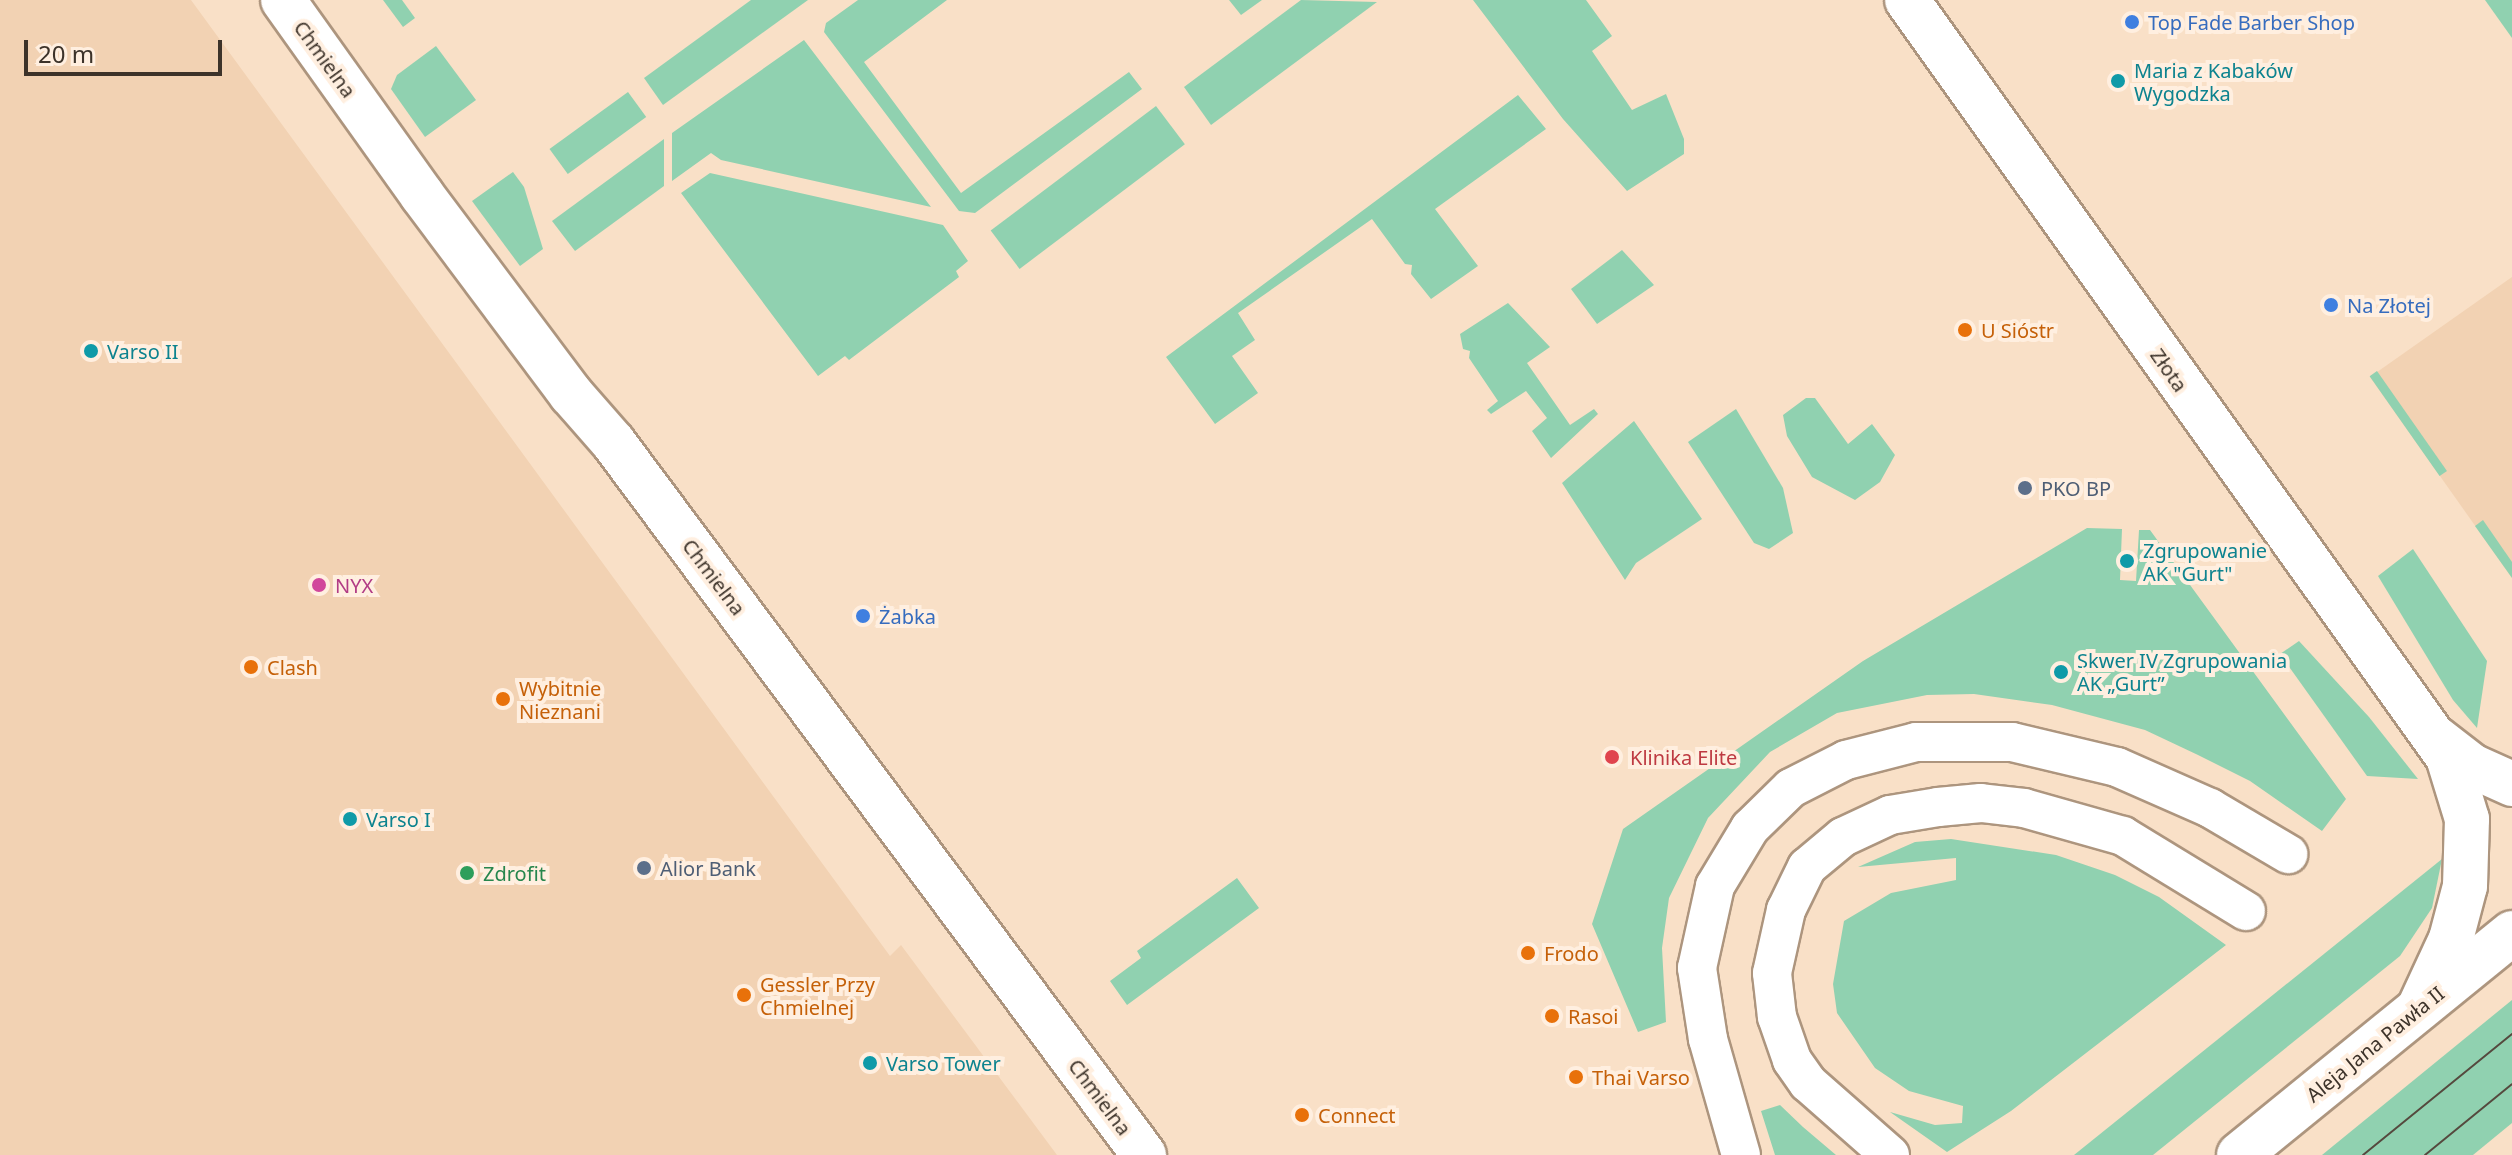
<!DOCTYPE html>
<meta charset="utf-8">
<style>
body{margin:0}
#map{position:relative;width:2512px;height:1155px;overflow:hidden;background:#f9e0c7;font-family:"Noto Sans",sans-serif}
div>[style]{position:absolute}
.built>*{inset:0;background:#f2d2b3}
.green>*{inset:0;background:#90d1b0;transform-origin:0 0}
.roads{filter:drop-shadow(2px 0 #ad957e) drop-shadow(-2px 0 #ad957e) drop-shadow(0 2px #ad957e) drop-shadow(0 -2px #ad957e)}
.service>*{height:38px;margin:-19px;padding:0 19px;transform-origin:19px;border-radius:19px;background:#fff}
.minor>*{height:44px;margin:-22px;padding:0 22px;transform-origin:22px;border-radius:22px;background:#fff}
.secondary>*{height:44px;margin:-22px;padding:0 22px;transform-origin:22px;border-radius:22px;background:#fff}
.tram>*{height:2px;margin:-1px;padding:0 1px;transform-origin:1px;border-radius:1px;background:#55493e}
.dots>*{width:22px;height:22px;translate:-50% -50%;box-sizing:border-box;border:4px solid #ffefe0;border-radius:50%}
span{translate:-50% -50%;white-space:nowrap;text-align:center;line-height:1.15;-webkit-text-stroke:8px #ffefe0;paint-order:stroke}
.shop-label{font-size:20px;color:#366cbe}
.left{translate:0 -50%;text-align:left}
.street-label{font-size:20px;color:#3d332a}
.culture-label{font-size:20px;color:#0d838f}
.food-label{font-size:20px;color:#c56008}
.service-label{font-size:20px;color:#4e5e75}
.hotel-label{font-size:20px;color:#b23c85}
.health-label{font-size:20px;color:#be3a42}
.leisure-label{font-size:20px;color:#27864d}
.scale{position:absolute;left:24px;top:40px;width:198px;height:36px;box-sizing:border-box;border:4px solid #3d332a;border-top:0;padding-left:10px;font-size:24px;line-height:28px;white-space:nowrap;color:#3d332a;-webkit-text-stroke:6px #ffefe0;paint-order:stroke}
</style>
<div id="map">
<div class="built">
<i style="clip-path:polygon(0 0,191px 0,890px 956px,901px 945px,1057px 1155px,0 1155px)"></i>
<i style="clip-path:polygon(2512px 277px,2512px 578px,2370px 377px)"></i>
</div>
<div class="green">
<i style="clip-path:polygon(383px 0,402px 0,415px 18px,403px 27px)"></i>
<i style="clip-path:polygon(751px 0,808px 0,663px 105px,644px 78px)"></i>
<i style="clip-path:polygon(858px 0,947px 0,864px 62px,961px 193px,1129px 72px,1142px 89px,975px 213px,959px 211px,824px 32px,826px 23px)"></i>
<i style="clip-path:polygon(1229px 0,1262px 0,1241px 15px)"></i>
<i style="clip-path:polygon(1301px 0,1377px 2px,1211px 125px,1184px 87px)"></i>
<i style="clip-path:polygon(1473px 0,1586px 0,1612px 36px,1592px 51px,1632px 110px,1666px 94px,1684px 139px,1684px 154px,1627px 191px,1563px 119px)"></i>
<i style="clip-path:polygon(2485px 0,2512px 0,2512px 38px)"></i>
<i style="clip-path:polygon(804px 40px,931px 207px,721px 160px,711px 153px,672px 181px,672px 133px)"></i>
<i style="clip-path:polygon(436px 46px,476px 100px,425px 137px,391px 89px,397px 75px)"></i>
<i style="left:628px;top:92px;width:31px;height:97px;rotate:54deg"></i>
<i style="clip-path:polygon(1518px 95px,1546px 129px,1435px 209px,1478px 266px,1431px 299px,1411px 274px,1412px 265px,1405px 264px,1372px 219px,1238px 313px,1255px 340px,1232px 356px,1258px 393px,1215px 424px,1166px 357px)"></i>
<i style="left:1156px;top:106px;width:48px;height:207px;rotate:53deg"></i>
<i style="clip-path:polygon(664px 139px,664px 186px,575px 251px,552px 221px)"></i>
<i style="clip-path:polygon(513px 172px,524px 187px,543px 249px,520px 266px,472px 201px)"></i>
<i style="clip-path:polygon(710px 173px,943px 225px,968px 261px,956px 271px,959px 277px,849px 360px,845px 356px,818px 376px,681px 193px)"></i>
<i style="clip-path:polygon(1622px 250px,1654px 285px,1597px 324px,1571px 289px)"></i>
<i style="clip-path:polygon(1508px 303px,1550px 347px,1527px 363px,1570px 425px,1594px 409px,1598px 414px,1551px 458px,1532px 431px,1547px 418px,1526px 391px,1491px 414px,1487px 410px,1498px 401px,1469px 358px,1470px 351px,1463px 349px,1460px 334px)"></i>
<i style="left:2377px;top:371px;width:122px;height:9px;rotate:55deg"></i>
<i style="clip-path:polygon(1806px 398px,1815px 398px,1848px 444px,1872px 424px,1895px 455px,1880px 482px,1855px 500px,1812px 477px,1787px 436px,1783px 415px)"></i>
<i style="clip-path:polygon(1736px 409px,1783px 488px,1793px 533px,1769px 549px,1754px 543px,1688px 442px)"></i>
<i style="clip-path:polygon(1634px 421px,1702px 519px,1636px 563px,1625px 580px,1562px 483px)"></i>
<i style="clip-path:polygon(2483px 520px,2512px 562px,2512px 578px,2475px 526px)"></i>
<i style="clip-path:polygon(2087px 528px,2122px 529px,2120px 580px,2136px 581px,2139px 530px,2150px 530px,2346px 799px,2322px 831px,2250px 781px,2198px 755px,2145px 730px,2052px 705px,1974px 694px,1927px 695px,1837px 713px,1770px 752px,1708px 818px,1669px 898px,1662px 948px,1666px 1022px,1638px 1032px,1592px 924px,1623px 829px,1863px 661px)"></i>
<i style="clip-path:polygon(2413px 549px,2487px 661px,2477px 728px,2453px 700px,2378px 576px)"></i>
<i style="clip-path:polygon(2299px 641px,2369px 717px,2418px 779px,2367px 776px,2280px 654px)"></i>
<i style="clip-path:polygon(1951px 839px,2056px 855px,2115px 875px,2159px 897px,2226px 945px,2011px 1111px,1947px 1152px,1890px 1112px,1935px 1125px,1962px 1123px,1963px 1106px,1909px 1091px,1875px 1068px,1837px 1013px,1833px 984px,1844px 921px,1891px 893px,1956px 880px,1956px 858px,1858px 867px,1915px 842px)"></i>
<i style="clip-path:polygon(2442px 859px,2432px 908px,2400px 956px,2153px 1155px,2074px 1155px)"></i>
<i style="clip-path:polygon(1237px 878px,1259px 908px,1127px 1005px,1110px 981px,1141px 958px,1137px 951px)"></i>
<i style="clip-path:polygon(2512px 1000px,2512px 1123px,2473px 1155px,2322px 1155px)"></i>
<i style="clip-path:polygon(1780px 1105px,1803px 1127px,1836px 1155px,1775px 1155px,1761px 1111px)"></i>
</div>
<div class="roads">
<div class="service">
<i style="left:1741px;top:1155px;width:121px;rotate:-105.9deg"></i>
<i style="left:1708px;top:1039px;width:72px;rotate:-98.8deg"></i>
<i style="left:1697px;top:968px;width:84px;rotate:-77.6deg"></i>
<i style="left:1715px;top:886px;width:68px;rotate:-58.9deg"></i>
<i style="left:1750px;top:828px;width:57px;rotate:-44.3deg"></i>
<i style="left:1791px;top:788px;width:62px;rotate:-27deg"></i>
<i style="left:1846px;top:760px;width:72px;rotate:-14.4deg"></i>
<i style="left:1916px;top:742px;width:96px"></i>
<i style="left:2012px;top:742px;width:108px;rotate:13.4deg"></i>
<i style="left:2117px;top:767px;width:102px;rotate:23.8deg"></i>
<i style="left:2210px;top:808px;width:91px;rotate:30.5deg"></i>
<i style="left:1890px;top:1155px;width:109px;rotate:-138.7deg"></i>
<i style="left:1808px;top:1083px;width:28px;rotate:-125deg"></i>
<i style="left:1792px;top:1060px;width:46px;rotate:-109.2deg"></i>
<i style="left:1777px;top:1017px;width:44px;rotate:-96.5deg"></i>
<i style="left:1772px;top:973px;width:65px;rotate:-77.5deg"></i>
<i style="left:1786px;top:910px;width:48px;rotate:-64deg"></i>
<i style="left:1807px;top:867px;width:47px;rotate:-39.8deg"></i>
<i style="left:1843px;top:837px;width:52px;rotate:-25.1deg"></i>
<i style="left:1890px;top:815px;width:49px;rotate:-9.5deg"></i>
<i style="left:1938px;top:807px;width:43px;rotate:-5.3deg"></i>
<i style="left:1981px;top:803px;width:43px;rotate:6.6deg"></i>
<i style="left:2024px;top:808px;width:103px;rotate:15.8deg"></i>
<i style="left:2123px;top:836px;width:144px;rotate:31.4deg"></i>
</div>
<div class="minor">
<i style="left:283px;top:0;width:239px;rotate:54.5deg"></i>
<i style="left:422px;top:195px;width:249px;rotate:53.2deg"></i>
<i style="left:571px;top:394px;width:64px;rotate:48.8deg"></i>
<i style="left:613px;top:442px;width:889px;rotate:53.32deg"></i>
<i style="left:1907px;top:0;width:930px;rotate:54.45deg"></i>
<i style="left:2448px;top:757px;width:65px;rotate:73deg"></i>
<i style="left:2467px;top:819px;width:67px;rotate:91.7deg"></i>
<i style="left:2465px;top:886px;width:55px;rotate:104.8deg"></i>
<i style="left:2451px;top:939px;width:76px;rotate:114.9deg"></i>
<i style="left:2437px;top:739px;width:44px;rotate:37.6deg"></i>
<i style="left:2472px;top:766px;width:44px;rotate:24.2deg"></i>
</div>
<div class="secondary">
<i style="left:2239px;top:1155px;width:352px;rotate:-39.1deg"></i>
</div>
</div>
<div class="tram">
<i style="left:2363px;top:1155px;width:192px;rotate:-39.1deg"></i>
<i style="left:2425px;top:1155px;width:112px;rotate:-39.2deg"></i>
</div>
<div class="dots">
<i style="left:2132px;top:22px;background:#3f7fe0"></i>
<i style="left:2118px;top:81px;background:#0f9aa8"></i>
<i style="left:2331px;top:305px;background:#3f7fe0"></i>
<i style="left:1965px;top:330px;background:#e8710a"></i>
<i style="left:91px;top:351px;background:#0f9aa8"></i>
<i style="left:2025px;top:488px;background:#5c6f8a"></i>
<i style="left:2127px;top:561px;background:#0f9aa8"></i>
<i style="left:319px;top:585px;background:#d1479c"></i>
<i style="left:863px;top:616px;background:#3f7fe0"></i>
<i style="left:251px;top:667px;background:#e8710a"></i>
<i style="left:2061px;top:672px;background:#0f9aa8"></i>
<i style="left:503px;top:699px;background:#e8710a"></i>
<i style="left:1612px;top:757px;background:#e0444e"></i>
<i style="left:350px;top:819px;background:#0f9aa8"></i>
<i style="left:644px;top:868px;background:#5c6f8a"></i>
<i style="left:467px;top:873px;background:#2e9e5b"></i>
<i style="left:1528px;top:953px;background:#e8710a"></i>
<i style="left:744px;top:995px;background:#e8710a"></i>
<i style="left:1552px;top:1016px;background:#e8710a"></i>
<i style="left:870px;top:1063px;background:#0f9aa8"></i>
<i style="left:1576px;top:1077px;background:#e8710a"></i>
<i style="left:1302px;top:1115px;background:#e8710a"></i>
</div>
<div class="shop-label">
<span class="left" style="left:2148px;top:22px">Top Fade Barber Shop</span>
<span class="left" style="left:2347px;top:305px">Na Złotej</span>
<span class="left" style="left:879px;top:616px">Żabka</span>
</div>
<div class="street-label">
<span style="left:325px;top:59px;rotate:54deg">Chmielna</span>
<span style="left:2169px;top:370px;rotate:55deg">Złota</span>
<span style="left:714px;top:577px;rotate:53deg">Chmielna</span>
<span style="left:2375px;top:1044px;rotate:-39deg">Aleja Jana Pawła II</span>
<span style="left:1100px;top:1097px;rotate:53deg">Chmielna</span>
</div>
<div class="culture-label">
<span class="left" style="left:2134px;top:82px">Maria z Kabaków<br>Wygodzka</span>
<span class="left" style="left:107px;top:351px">Varso II</span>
<span class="left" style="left:2143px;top:562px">Zgrupowanie<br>AK "Gurt"</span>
<span class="left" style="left:2077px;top:672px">Skwer IV Zgrupowania<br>AK „Gurt”</span>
<span class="left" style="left:366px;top:819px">Varso I</span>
<span class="left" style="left:886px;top:1063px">Varso Tower</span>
</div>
<div class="food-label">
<span class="left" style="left:1981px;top:330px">U Sióstr</span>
<span class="left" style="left:267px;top:667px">Clash</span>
<span class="left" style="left:519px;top:700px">Wybitnie<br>Nieznani</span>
<span class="left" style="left:1544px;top:953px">Frodo</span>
<span class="left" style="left:760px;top:996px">Gessler Przy<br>Chmielnej</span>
<span class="left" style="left:1568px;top:1016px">Rasoi</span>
<span class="left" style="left:1592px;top:1077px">Thai Varso</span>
<span class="left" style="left:1318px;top:1115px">Connect</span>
</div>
<div class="service-label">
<span class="left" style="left:2041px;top:488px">PKO BP</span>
<span class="left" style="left:660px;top:868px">Alior Bank</span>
</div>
<div class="hotel-label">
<span class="left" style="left:335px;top:585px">NYX</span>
</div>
<div class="health-label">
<span class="left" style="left:1630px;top:757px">Klinika Elite</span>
</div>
<div class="leisure-label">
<span class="left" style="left:483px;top:873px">Zdrofit</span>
</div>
<div class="scale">20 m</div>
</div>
